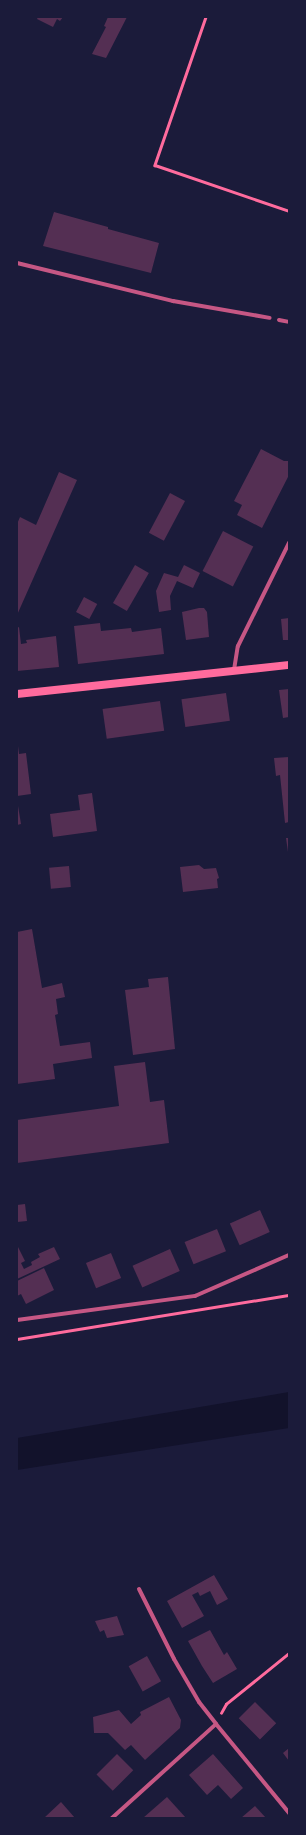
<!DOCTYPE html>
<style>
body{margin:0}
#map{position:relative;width:306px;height:1835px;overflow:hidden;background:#1b1b3a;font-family:"PT Sans",sans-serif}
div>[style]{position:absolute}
.water>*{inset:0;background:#12122b}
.building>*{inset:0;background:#542f53;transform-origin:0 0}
.path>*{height:2.5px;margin:-1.25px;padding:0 1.25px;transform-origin:1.25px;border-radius:1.25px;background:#ff6b9d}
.minor>*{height:4px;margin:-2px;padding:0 2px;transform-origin:2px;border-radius:2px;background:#c65784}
.secondary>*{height:8px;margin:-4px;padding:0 4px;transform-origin:4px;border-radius:4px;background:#ff6b9d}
span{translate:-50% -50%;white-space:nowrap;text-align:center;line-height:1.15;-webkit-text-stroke:4px #1b1b3a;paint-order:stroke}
.frame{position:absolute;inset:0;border:18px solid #1b1b3a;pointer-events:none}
</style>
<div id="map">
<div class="water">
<i style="clip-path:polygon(289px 1392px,289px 1428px,17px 1470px,17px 1438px)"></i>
</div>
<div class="building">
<i style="clip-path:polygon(38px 17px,63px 17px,60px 21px,57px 19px,53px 27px,37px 19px)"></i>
<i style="clip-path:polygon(108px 17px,127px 17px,106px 58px,92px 54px,106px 27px,104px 26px)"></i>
<i style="clip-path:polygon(54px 212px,108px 227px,108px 229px,159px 243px,151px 273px,43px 246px)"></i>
<i style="clip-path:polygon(261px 449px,284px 461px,289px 461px,289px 475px,262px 528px,237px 515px,242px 505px,234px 501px)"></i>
<i style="clip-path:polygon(59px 472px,77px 480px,17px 615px,17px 524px,20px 517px,36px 525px)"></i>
<i style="left:170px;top:493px;width:17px;height:45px;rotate:28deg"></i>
<i style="left:223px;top:531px;width:34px;height:45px;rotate:27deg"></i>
<i style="left:135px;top:565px;width:16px;height:44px;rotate:30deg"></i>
<i style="clip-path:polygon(184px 565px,200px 573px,193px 588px,177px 581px,170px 596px,171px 610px,159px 612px,156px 591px,164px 573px,178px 577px)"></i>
<i style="left:84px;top:597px;width:15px;height:17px;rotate:28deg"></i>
<i style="clip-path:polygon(199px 608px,204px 608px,207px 612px,209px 637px,186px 640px,182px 612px)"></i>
<i style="clip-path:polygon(289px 618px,289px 640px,283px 640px,281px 619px)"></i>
<i style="clip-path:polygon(100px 623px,101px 631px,131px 628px,132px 632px,161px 628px,164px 654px,78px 664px,74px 626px)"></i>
<i style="clip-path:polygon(19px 627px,21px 644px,27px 643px,26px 640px,56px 636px,59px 667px,17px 671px,17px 628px)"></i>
<i style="clip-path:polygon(289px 689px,289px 717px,283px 718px,279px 690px)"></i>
<i style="left:226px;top:693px;width:28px;height:45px;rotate:82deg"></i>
<i style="left:160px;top:701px;width:30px;height:58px;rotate:82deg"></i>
<i style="clip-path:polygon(18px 746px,19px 754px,26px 753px,31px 794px,17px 796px)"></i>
<i style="clip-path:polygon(289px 757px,289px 822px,285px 823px,280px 775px,276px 776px,274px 758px)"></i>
<i style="clip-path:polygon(92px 793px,97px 831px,53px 837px,50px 814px,80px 810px,78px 795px)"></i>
<i style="clip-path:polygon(17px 800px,21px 824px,17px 825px)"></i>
<i style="clip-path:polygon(286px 838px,289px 838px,289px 852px,288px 852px)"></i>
<i style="clip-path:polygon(199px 865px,204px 869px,216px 868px,219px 878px,217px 879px,218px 888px,183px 892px,180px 867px)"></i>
<i style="left:69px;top:866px;width:21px;height:20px;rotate:85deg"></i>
<i style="clip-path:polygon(32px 929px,42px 988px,62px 983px,65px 997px,56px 999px,58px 1014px,55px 1015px,60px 1046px,90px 1042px,92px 1058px,53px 1064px,55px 1079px,17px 1084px,17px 932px)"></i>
<i style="clip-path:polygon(168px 977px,175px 1049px,133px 1055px,125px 990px,149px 987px,148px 979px)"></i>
<i style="clip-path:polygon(145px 1062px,150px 1102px,164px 1100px,169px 1143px,17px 1163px,17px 1120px,119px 1106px,114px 1066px)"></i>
<i style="clip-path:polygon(25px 1204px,27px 1221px,17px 1222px,17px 1205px)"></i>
<i style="left:260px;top:1210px;width:24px;height:33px;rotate:66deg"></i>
<i style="left:217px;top:1229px;width:24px;height:35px;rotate:68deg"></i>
<i style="clip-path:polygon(17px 1245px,25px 1261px,21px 1263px,24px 1269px,32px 1265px,31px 1262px,40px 1257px,38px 1254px,54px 1247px,60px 1259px,17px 1279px)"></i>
<i style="left:170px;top:1249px;width:24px;height:41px;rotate:66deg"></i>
<i style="left:111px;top:1253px;width:27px;height:27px;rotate:68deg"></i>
<i style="clip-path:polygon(44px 1268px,54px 1290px,26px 1304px,21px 1294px,17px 1296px,17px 1281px)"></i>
<i style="clip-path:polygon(214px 1575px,228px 1599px,217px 1605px,210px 1591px,200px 1596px,198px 1592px,192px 1595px,204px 1616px,182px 1628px,167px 1601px)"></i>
<i style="clip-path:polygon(117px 1616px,124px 1635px,107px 1638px,104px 1630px,100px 1632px,95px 1621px)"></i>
<i style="clip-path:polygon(210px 1630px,224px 1655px,227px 1652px,237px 1669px,213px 1683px,202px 1666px,188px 1641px)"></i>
<i style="left:147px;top:1656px;width:29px;height:21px;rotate:61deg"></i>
<i style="clip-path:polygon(169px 1697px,181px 1720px,180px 1728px,145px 1760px,131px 1745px,125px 1750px,108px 1733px,94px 1733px,93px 1717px,119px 1710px,131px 1724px,141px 1715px,140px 1712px)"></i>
<i style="left:255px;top:1702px;width:30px;height:23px;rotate:45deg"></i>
<i style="clip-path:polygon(289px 1748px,289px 1761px,283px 1753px)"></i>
<i style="left:117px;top:1754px;width:23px;height:29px;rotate:45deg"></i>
<i style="clip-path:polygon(213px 1754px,243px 1788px,231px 1799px,218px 1785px,207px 1795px,189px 1775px)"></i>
<i style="clip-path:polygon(167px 1797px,186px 1818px,143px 1818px)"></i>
<i style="clip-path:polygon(61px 1802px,75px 1818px,44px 1818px)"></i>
<i style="clip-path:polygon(255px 1806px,266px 1818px,241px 1818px)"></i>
</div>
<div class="path">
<i style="left:206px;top:17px;width:157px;rotate:109deg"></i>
<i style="left:155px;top:165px;width:142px;rotate:18.9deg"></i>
<i style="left:17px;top:1339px;width:276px;rotate:-9.2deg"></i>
<i style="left:221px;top:1713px;width:10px;rotate:-61deg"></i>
<i style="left:226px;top:1704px;width:81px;rotate:-39deg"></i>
</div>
<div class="minor">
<i style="left:17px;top:263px;width:161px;rotate:13.7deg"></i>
<i style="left:173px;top:301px;width:98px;rotate:9.9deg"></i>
<i style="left:279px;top:320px;width:10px;rotate:11deg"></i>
<i style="left:234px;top:670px;width:24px;rotate:-81deg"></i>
<i style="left:238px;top:646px;width:115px;rotate:-63.7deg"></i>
<i style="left:17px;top:1320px;width:180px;rotate:-7.7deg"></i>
<i style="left:195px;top:1296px;width:103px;rotate:-23.6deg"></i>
<i style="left:139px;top:1589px;width:78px;rotate:63.4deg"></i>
<i style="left:174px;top:1659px;width:50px;rotate:59.8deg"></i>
<i style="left:199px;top:1702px;width:28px;rotate:52deg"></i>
<i style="left:216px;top:1724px;width:115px;rotate:50.6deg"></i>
<i style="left:112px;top:1818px;width:140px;rotate:-42.1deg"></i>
</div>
<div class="secondary">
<i style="left:17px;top:694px;width:274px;rotate:-6.1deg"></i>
</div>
<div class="frame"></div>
</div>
